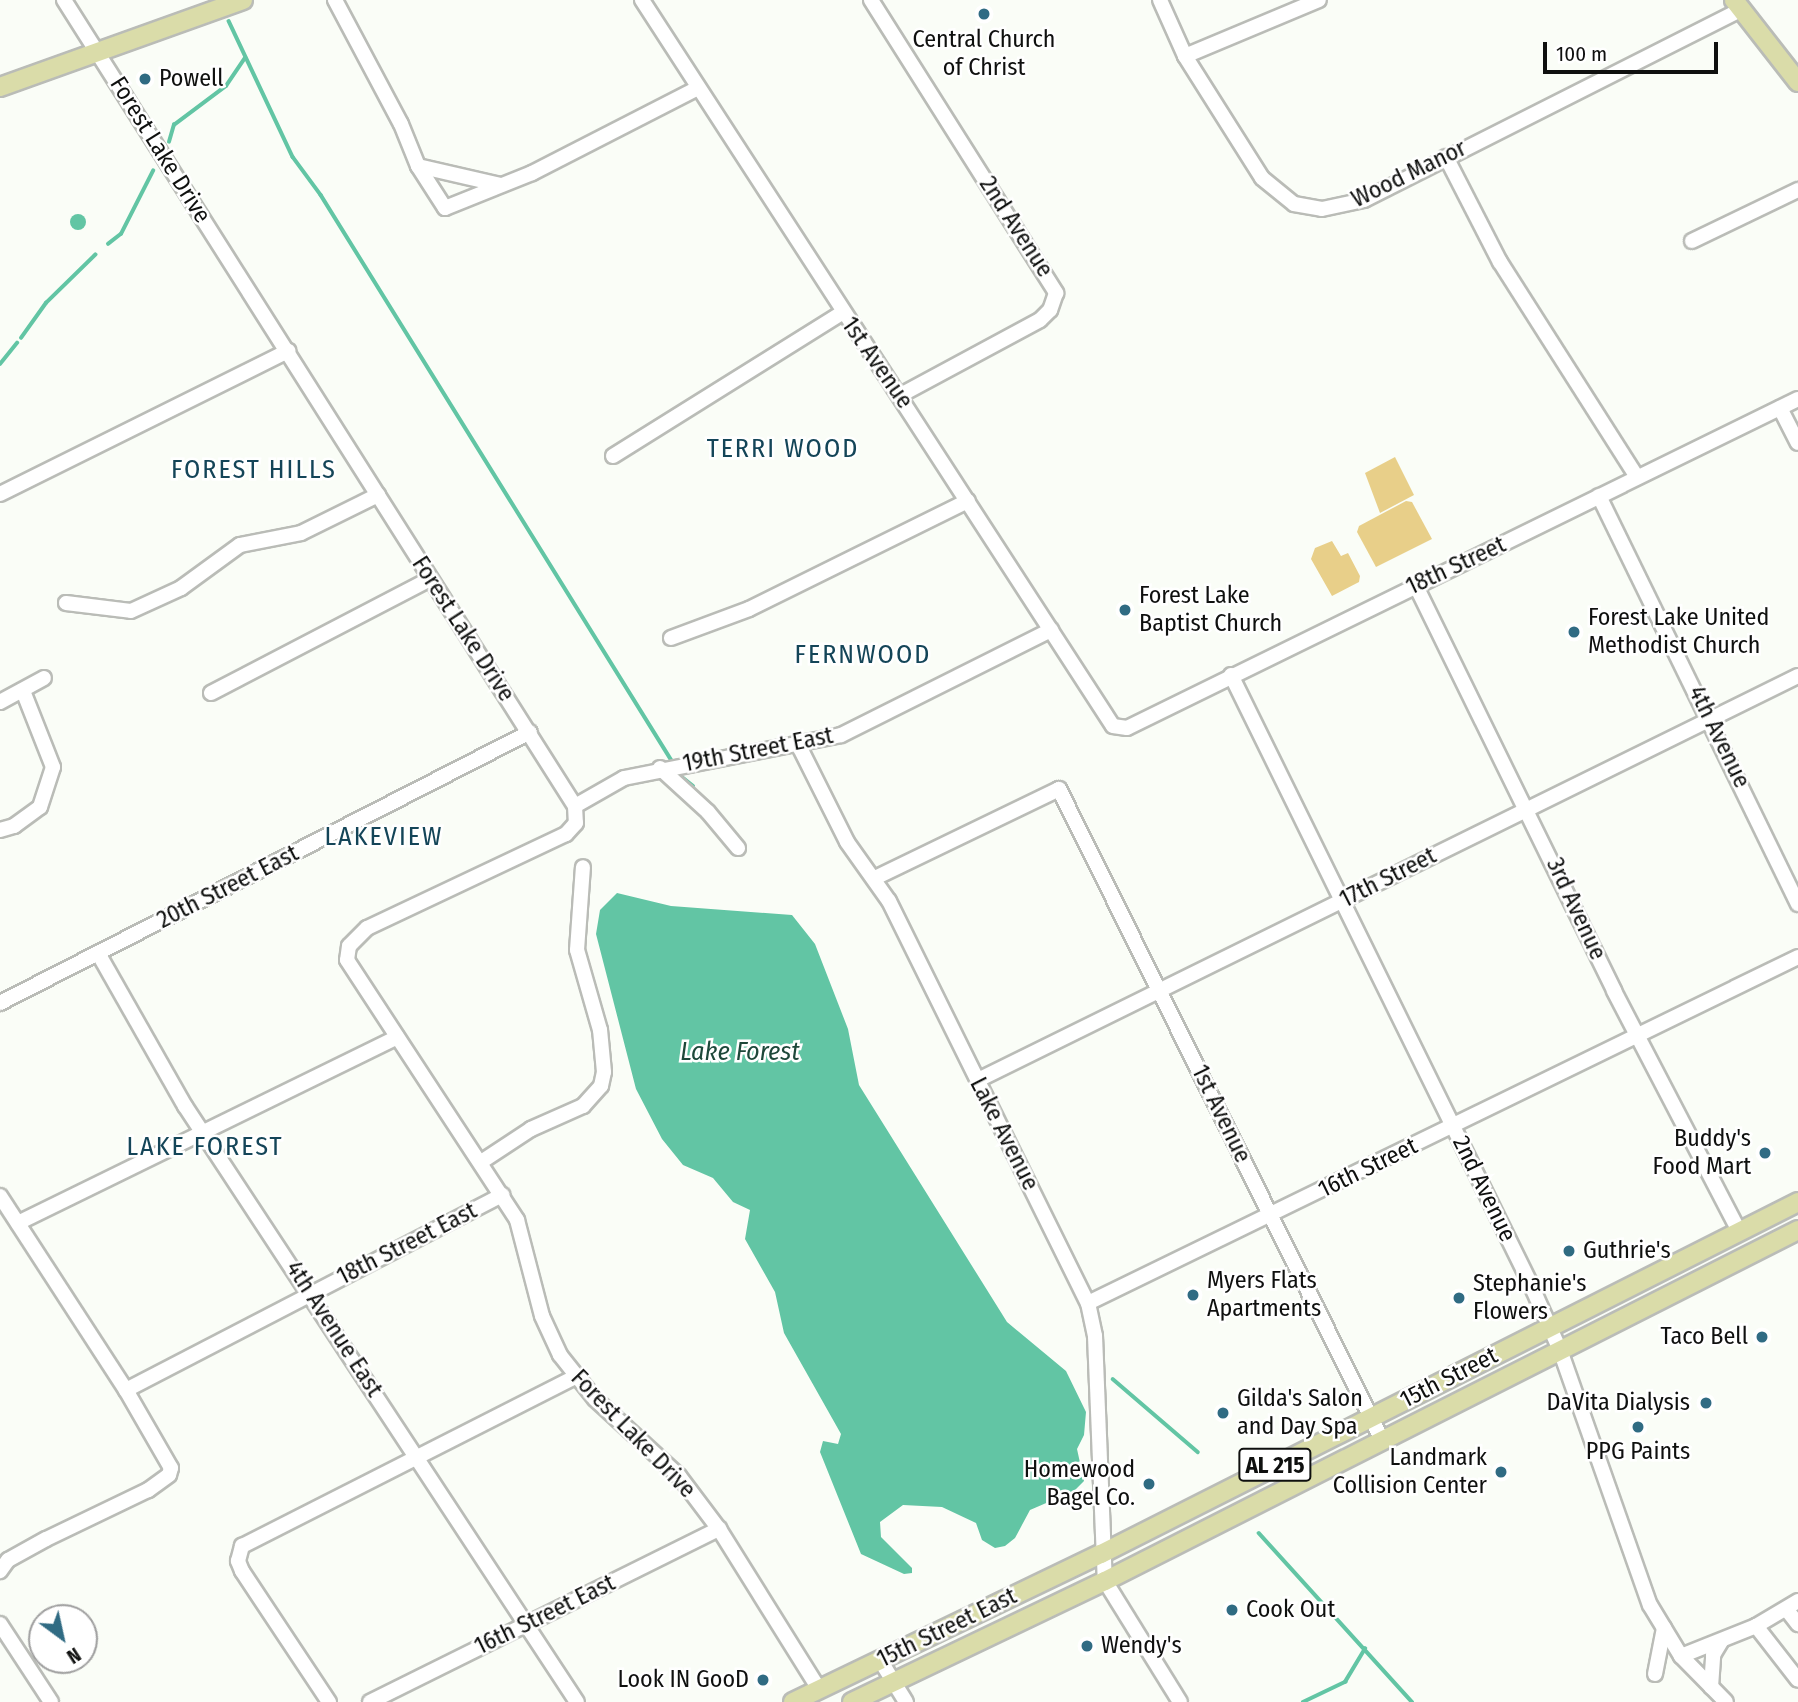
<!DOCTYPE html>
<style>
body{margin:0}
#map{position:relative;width:1798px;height:1702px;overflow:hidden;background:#fafdf7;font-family:"Fira Sans Condensed",sans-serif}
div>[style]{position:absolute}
.green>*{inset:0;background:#e8cf89}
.water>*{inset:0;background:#62c5a4}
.round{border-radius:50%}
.stream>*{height:3.5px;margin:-1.75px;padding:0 1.75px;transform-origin:1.75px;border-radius:1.75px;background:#62c5a4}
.roads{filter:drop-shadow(2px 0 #babcb7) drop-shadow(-2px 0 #babcb7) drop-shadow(0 2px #babcb7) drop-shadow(0 -2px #babcb7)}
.minor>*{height:14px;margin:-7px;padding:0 7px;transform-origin:7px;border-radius:7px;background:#fff}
.major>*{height:18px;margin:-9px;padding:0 9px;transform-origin:9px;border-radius:9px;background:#dadca9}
.dots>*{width:19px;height:19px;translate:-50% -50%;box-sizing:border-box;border:4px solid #fff;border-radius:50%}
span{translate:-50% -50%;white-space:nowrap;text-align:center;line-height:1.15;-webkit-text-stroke:5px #fff;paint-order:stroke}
.shield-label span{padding:2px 5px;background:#fff;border:2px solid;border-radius:5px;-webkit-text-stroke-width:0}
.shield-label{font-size:23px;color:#0f100f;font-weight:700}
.poi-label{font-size:24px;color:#0f100f}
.left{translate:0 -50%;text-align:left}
.right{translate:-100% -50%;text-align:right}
.street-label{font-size:24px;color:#0f100f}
.neighbourhood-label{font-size:26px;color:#144558;letter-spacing:2px}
.water-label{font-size:26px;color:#1d483a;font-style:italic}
.north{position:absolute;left:28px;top:1604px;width:70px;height:70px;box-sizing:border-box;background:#fff;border:2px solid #9f9f9f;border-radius:50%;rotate:147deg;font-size:19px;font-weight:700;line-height:28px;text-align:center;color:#0f100f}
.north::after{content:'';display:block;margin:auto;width:24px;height:32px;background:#306b83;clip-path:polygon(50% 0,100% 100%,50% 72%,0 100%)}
.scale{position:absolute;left:1543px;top:42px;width:175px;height:32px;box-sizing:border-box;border:4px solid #0f100f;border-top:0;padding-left:9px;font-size:21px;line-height:24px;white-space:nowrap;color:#0f100f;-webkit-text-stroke:5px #fff;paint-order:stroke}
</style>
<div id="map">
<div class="green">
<i style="clip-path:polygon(1395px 457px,1414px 495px,1380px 513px,1365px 473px)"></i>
<i style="clip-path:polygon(1406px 501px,1412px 502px,1432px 539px,1376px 567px,1357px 532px,1359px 526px)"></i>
<i style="clip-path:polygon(1332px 541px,1341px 556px,1348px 553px,1360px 576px,1359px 582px,1332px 596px,1311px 559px,1315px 548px)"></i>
</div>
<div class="water">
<i class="round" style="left:70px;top:214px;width:16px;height:16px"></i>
<i style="clip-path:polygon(617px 893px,671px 906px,792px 915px,815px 944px,848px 1029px,859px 1085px,1007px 1322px,1066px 1371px,1086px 1412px,1084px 1435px,1077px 1449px,1084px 1481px,1074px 1491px,1030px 1510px,1015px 1538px,1005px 1546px,995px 1548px,982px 1540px,976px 1523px,942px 1507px,903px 1505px,880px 1522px,881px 1537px,912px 1568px,912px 1573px,904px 1574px,861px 1554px,820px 1452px,823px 1441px,838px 1444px,841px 1434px,784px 1333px,775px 1292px,745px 1239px,750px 1210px,733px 1202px,713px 1178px,683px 1165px,662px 1139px,636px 1089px,596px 934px,600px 910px)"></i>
</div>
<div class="stream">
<i style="left:229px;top:21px;width:150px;rotate:64.8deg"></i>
<i style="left:293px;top:157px;width:47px;rotate:53.6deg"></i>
<i style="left:321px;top:195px;width:670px;rotate:58.19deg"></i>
<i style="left:169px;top:142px;width:18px;rotate:-74deg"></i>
<i style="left:174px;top:125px;width:65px;rotate:-36.9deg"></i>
<i style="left:226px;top:86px;width:34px;rotate:-56deg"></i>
<i style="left:108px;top:244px;width:16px;rotate:-38deg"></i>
<i style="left:121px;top:234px;width:71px;rotate:-63.1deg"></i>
<i style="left:21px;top:338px;width:43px;rotate:-54.5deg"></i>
<i style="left:46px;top:303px;width:69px;rotate:-44.4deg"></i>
<i style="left:0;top:364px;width:27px;rotate:-51deg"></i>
<i style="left:676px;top:772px;width:22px;rotate:39deg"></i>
<i style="left:1113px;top:1379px;width:112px;rotate:40.7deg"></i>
<i style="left:1259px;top:1533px;width:228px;rotate:47.8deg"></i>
<i style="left:1303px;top:1702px;width:47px;rotate:-25.5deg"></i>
<i style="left:1345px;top:1682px;width:39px;rotate:-59deg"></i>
</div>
<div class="roads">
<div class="minor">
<i style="left:64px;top:0;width:954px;rotate:57.63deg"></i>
<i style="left:575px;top:806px;width:17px;rotate:87deg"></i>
<i style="left:576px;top:823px;width:15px;rotate:132deg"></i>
<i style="left:566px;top:834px;width:220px;rotate:154.7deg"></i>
<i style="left:367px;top:928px;width:25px;rotate:135deg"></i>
<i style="left:349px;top:946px;width:14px;rotate:98deg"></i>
<i style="left:347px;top:960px;width:311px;rotate:56.8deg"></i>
<i style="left:517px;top:1220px;width:99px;rotate:75.4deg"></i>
<i style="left:542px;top:1316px;width:43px;rotate:65.2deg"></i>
<i style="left:560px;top:1355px;width:56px;rotate:51.5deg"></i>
<i style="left:595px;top:1399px;width:114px;rotate:42.5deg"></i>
<i style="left:679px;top:1476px;width:66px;rotate:53deg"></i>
<i style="left:719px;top:1529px;width:189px;rotate:58deg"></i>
<i style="left:335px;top:0;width:140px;rotate:62deg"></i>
<i style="left:401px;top:124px;width:45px;rotate:68deg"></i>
<i style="left:418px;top:166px;width:50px;rotate:57.3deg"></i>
<i style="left:445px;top:208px;width:94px;rotate:-21.9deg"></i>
<i style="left:532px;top:173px;width:186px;rotate:-27.1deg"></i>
<i style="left:642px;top:0;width:865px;rotate:57.03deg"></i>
<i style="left:1113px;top:726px;width:14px;rotate:8deg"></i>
<i style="left:1127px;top:728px;width:747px;rotate:-26.12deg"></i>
<i style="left:871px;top:0;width:347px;rotate:57.7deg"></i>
<i style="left:1056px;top:293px;width:18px;rotate:109deg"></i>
<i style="left:1050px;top:310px;width:14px;rotate:135deg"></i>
<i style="left:1040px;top:320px;width:158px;rotate:151.7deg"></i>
<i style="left:1160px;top:0;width:61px;rotate:65.9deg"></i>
<i style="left:1185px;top:56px;width:144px;rotate:57.7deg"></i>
<i style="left:1262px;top:178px;width:41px;rotate:39.1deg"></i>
<i style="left:1294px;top:204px;width:28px;rotate:10deg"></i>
<i style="left:1322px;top:209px;width:43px;rotate:-12.1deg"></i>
<i style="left:1364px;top:200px;width:421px;rotate:-26.8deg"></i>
<i style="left:1185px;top:56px;width:145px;rotate:-22.7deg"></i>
<i style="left:1446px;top:157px;width:118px;rotate:62.8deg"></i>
<i style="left:1500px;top:262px;width:255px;rotate:57.5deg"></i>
<i style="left:418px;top:166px;width:85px;rotate:12.9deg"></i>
<i style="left:1692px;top:241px;width:118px;rotate:-25.7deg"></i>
<i style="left:1780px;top:408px;width:39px;rotate:63deg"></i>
<i style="left:613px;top:456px;width:270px;rotate:-32deg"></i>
<i style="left:0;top:494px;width:322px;rotate:-26.4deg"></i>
<i style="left:1599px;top:496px;width:454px;rotate:64deg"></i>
<i style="left:1416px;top:586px;width:451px;rotate:63.9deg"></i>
<i style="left:1614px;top:991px;width:271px;rotate:62.5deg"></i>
<i style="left:66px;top:603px;width:65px;rotate:7deg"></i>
<i style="left:131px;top:611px;width:55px;rotate:-24.7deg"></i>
<i style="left:181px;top:588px;width:73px;rotate:-36.1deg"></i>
<i style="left:240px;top:545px;width:62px;rotate:-11.1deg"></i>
<i style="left:301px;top:533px;width:86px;rotate:-26.3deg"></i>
<i style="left:671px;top:638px;width:83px;rotate:-20.4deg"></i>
<i style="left:749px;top:609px;width:244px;rotate:-26.3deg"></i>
<i style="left:1231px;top:675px;width:680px;rotate:63.81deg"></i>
<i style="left:1531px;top:1285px;width:71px;rotate:66deg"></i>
<i style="left:1560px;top:1350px;width:270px;rotate:70.6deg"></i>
<i style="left:1650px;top:1605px;width:60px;rotate:58.7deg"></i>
<i style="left:1681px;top:1656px;width:64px;rotate:45.6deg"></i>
<i style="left:211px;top:693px;width:247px;rotate:-27.5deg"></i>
<i style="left:0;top:702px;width:50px;rotate:-28.6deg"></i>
<i style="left:799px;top:746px;width:107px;rotate:63.4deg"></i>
<i style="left:847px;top:842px;width:72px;rotate:54.6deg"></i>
<i style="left:889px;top:901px;width:449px;rotate:63.7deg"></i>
<i style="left:1088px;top:1303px;width:34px;rotate:78deg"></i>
<i style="left:1095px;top:1336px;width:245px;rotate:87.7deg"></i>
<i style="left:1105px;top:1581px;width:142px;rotate:58.2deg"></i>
<i style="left:660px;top:768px;width:65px;rotate:42.5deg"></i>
<i style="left:708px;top:812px;width:47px;rotate:50.2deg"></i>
<i style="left:575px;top:806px;width:56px;rotate:-29.7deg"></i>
<i style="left:624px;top:778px;width:221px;rotate:-11.2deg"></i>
<i style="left:841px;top:735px;width:235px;rotate:-26.6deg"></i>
<i style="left:0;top:830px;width:15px;rotate:-16deg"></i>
<i style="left:14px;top:826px;width:32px;rotate:-36deg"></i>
<i style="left:40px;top:807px;width:42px;rotate:-72deg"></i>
<i style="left:53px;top:767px;width:82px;rotate:-111.5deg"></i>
<i style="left:877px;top:877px;width:202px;rotate:-25.8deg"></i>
<i style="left:1059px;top:789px;width:727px;rotate:63.61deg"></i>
<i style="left:98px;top:953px;width:176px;rotate:60.4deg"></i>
<i style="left:185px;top:1106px;width:713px;rotate:56.67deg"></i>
<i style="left:0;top:1003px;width:595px;rotate:-27.08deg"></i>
<i style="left:978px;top:1080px;width:914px;rotate:-26.23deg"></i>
<i style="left:481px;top:1162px;width:60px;rotate:-33.4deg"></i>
<i style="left:531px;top:1129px;width:57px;rotate:-23.9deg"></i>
<i style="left:583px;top:1106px;width:27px;rotate:-48deg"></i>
<i style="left:601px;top:1086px;width:14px;rotate:-78deg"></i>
<i style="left:604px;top:1072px;width:42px;rotate:-95.4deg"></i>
<i style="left:600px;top:1030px;width:83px;rotate:-106deg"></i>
<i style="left:577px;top:950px;width:83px;rotate:-85.9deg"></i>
<i style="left:0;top:1196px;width:231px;rotate:57deg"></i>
<i style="left:126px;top:1390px;width:90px;rotate:60deg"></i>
<i style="left:171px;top:1468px;width:7px;rotate:106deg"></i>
<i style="left:169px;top:1475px;width:26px;rotate:144deg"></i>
<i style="left:148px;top:1490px;width:113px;rotate:154.3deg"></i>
<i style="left:46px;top:1539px;width:43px;rotate:151.1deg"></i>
<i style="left:8px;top:1560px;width:14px;rotate:126deg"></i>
<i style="left:18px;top:1223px;width:422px;rotate:-26.1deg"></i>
<i style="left:1088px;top:1303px;width:790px;rotate:-25.98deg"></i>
<i style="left:126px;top:1390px;width:424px;rotate:-27.4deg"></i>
<i style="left:1787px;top:1610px;width:18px;rotate:52deg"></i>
<i style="left:0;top:1624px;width:93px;rotate:56.8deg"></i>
<i style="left:1756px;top:1626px;width:68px;rotate:52.1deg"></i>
<i style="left:1681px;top:1656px;width:81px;rotate:-21.8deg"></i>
<i style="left:1756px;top:1626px;width:49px;rotate:-30.8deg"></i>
<i style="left:880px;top:1660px;width:49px;rotate:58.2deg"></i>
<i style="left:1655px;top:1674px;width:47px;rotate:-78.9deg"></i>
<i style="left:1711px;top:1687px;width:32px;rotate:-86deg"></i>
<i style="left:1713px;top:1655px;width:17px;rotate:-59deg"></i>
<i style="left:329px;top:1702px;width:157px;rotate:-123.6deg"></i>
<i style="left:242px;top:1571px;width:11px;rotate:-112deg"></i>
<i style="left:238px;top:1561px;width:16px;rotate:-75deg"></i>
<i style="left:242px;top:1546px;width:373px;rotate:-26.9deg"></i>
<i style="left:370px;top:1702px;width:390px;rotate:-26.4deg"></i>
</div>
<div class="major">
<i style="left:1734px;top:0;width:104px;rotate:52deg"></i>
<i style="left:0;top:87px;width:258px;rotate:-19.7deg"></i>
<i style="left:793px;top:1702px;width:342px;rotate:-25.7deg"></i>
<i style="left:1101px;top:1554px;width:781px;rotate:-26.79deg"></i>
<i style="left:852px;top:1702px;width:280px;rotate:-25.6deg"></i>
<i style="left:1105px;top:1581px;width:777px;rotate:-26.86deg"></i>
</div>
</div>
<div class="dots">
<i style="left:984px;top:14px;background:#306b83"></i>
<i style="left:145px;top:79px;background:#306b83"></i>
<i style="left:1125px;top:610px;background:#306b83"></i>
<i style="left:1574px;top:632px;background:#306b83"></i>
<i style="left:1765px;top:1153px;background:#306b83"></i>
<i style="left:1569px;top:1251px;background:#306b83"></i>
<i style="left:1193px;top:1295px;background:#306b83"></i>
<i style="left:1459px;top:1298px;background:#306b83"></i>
<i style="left:1762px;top:1337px;background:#306b83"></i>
<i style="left:1706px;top:1403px;background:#306b83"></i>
<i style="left:1223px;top:1413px;background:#306b83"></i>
<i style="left:1638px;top:1427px;background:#306b83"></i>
<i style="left:1501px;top:1472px;background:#306b83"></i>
<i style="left:1149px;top:1484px;background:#306b83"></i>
<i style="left:1232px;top:1610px;background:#306b83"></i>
<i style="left:1087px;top:1646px;background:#306b83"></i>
<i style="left:763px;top:1680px;background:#306b83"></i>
</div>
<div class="shield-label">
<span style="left:1275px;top:1465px">AL 215</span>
</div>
<div class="poi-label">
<span style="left:984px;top:54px">Central Church<br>of Christ</span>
<span class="left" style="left:159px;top:79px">Powell</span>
<span class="left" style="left:1139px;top:610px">Forest Lake<br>Baptist Church</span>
<span class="left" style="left:1588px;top:632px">Forest Lake United<br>Methodist Church</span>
<span class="right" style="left:1751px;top:1153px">Buddy's<br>Food Mart</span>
<span class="left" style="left:1583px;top:1251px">Guthrie's</span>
<span class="left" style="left:1207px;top:1295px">Myers Flats<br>Apartments</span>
<span class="left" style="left:1473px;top:1298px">Stephanie's<br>Flowers</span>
<span class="right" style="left:1748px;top:1337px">Taco Bell</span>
<span class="left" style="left:1237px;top:1413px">Gilda's Salon<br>and Day Spa</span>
<span class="right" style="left:1690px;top:1403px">DaVita Dialysis</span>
<span style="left:1638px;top:1452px">PPG Paints</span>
<span class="right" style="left:1487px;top:1472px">Landmark<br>Collision Center</span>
<span class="right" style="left:1135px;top:1484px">Homewood<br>Bagel Co.</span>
<span class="left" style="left:1246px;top:1610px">Cook Out</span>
<span class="left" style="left:1101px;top:1646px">Wendy's</span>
<span class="right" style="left:749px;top:1680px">Look IN GooD</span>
</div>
<div class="street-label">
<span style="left:160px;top:150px;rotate:58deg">Forest Lake Drive</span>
<span style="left:1409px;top:174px;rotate:-26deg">Wood Manor</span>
<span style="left:1016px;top:227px;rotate:57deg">2nd Avenue</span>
<span style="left:877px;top:363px;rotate:55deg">1st Avenue</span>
<span style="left:1456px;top:566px;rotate:-25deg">18th Street</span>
<span style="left:463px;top:629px;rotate:57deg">Forest Lake Drive</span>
<span style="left:1719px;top:737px;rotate:64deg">4th Avenue</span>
<span style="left:758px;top:750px;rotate:-11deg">19th Street East</span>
<span style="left:1388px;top:878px;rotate:-27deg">17th Street</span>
<span style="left:228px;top:887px;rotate:-27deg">20th Street East</span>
<span style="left:1576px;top:909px;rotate:65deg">3rd Avenue</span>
<span style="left:1221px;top:1114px;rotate:64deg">1st Avenue</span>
<span style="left:1004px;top:1134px;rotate:63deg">Lake Avenue</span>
<span style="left:1368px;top:1168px;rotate:-26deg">16th Street</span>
<span style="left:1484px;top:1189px;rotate:64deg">2nd Avenue</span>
<span style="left:407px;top:1244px;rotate:-27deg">18th Street East</span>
<span style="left:334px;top:1329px;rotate:57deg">4th Avenue East</span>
<span style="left:1449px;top:1378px;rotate:-27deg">15th Street</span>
<span style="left:633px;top:1434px;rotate:46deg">Forest Lake Drive</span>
<span style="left:545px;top:1615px;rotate:-26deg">16th Street East</span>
<span style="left:947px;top:1628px;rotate:-26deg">15th Street East</span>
</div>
<div class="neighbourhood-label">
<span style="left:783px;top:449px">TERRI WOOD</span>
<span style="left:254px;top:470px">FOREST HILLS</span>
<span style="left:863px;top:655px">FERNWOOD</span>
<span style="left:384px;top:837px">LAKEVIEW</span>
<span style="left:205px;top:1147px">LAKE FOREST</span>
</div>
<div class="water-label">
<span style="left:740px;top:1052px">Lake Forest</span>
</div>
<div class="north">N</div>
<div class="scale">100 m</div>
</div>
